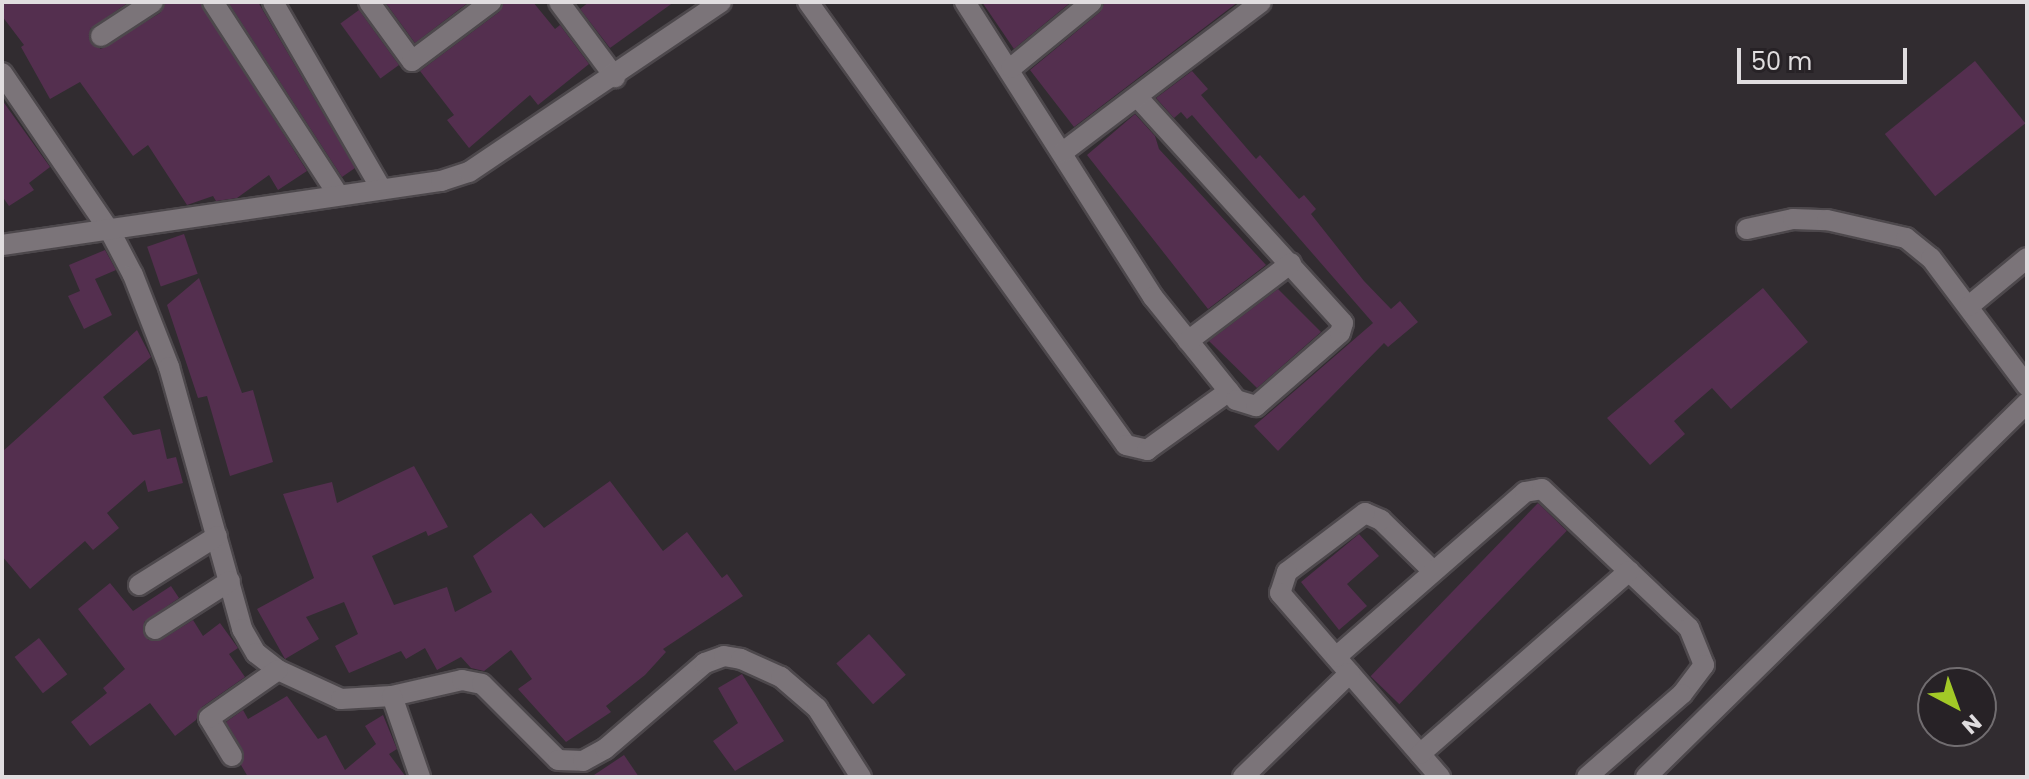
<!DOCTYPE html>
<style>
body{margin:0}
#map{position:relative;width:2029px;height:779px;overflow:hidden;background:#312c30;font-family:Poppins,sans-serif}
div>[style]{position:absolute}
.building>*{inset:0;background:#542f4f;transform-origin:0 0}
.roads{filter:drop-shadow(2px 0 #4d484c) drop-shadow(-2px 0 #4d484c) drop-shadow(0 2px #4d484c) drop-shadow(0 -2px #4d484c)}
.minor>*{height:20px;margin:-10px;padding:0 10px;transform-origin:10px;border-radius:10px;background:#7b7479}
span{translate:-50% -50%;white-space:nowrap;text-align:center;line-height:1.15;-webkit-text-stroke:8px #272226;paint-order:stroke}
.frame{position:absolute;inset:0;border:4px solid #e0dddf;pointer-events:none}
.north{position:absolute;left:1917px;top:667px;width:80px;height:80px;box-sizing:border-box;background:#272226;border:2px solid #716d70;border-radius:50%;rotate:139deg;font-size:22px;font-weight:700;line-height:32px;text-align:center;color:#e0dddf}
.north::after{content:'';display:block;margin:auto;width:28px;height:36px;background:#a2c927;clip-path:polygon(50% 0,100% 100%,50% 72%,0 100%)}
.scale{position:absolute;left:1737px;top:48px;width:170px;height:36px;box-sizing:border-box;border:4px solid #e0dddf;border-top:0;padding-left:10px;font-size:24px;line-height:28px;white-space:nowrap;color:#e0dddf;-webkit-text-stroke:6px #272226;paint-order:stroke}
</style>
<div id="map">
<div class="building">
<i style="clip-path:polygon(2px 2px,129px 2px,90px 29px,90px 42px,101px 49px,160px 13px,166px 2px,200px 2px,307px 171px,278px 190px,269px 175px,237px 198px,216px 201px,213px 196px,187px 205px,148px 145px,133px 156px,80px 82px,50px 99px,21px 47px,24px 45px,2px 16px)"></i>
<i style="clip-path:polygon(228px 2px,258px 2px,355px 168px,342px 177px)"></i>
<i style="clip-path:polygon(385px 2px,469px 2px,415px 43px)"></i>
<i style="clip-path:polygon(504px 2px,533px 2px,555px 29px,560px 25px,589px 64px,538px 105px,530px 95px,469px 148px,447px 120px,454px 115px,420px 71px,499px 12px)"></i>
<i style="clip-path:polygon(589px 2px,674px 2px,610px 48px,580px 9px)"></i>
<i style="clip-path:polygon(982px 2px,1071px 2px,1014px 49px)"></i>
<i style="clip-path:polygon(1105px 2px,1238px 2px,1074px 127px,1030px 70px,1100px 12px)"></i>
<i style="left:359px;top:10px;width:68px;height:23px;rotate:54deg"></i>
<i style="left:1975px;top:61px;width:80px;height:116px;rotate:51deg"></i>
<i style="clip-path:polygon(1192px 71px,1208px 89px,1201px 95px,1256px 159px,1260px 155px,1299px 199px,1304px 195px,1316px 209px,1311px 214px,1364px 281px,1391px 309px,1400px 301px,1418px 322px,1388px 347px,1384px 343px,1278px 451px,1254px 426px,1373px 323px,1192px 115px,1187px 119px,1181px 112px,1174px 118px,1156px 98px)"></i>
<i style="clip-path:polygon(2px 100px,50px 167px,29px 183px,34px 190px,9px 206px,2px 196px)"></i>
<i style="clip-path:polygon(1135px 114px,1155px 136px,1159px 149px,1266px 265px,1208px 309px,1087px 155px)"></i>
<i style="left:184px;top:234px;width:42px;height:39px;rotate:71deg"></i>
<i style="clip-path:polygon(105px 250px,116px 270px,95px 279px,112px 315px,84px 329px,68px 296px,80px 291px,69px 265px)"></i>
<i style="clip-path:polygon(199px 278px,242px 393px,253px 390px,273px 462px,230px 476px,207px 396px,198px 398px,167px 305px)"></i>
<i style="clip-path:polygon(1763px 288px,1808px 342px,1731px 409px,1712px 388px,1674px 421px,1685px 434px,1650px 465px,1607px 418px)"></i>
<i style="clip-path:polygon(1278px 289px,1321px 332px,1257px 388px,1209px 341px)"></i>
<i style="clip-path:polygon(137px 330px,151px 357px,103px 397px,133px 435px,160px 429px,167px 459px,176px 457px,183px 483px,148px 492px,145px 480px,107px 513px,119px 528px,93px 550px,85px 541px,30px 589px,2px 556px,2px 452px)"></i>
<i style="clip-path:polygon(414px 466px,448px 527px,428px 536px,426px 531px,372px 556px,394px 605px,447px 587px,455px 612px,492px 592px,473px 556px,531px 513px,544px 528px,610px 481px,663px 551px,687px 532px,722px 578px,727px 574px,743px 596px,663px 649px,666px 652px,645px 675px,606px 706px,611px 712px,566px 742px,518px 689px,532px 679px,511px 650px,484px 671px,471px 668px,461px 657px,437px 670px,425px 648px,406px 659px,401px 651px,349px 673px,335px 646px,358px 634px,344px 602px,306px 617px,319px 639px,285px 659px,257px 609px,314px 578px,283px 494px,332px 482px,337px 503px)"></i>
<i style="left:1538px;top:503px;width:40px;height:241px;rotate:44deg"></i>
<i style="clip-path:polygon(1359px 534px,1379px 556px,1347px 584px,1367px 606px,1339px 630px,1301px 582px)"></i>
<i style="clip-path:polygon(110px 583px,133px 611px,171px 586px,179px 598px,144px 622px,148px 640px,161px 640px,193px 620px,203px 636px,220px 623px,238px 648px,229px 654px,245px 677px,202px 707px,196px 720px,175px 736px,150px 703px,90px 746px,71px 722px,107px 693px,103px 688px,125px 669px,78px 609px)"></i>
<i style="left:869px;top:634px;width:55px;height:44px;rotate:48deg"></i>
<i style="left:39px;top:638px;width:46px;height:31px;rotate:52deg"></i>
<i style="clip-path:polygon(742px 674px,784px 741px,735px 771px,713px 741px,738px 723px,718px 688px)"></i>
<i style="clip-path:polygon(287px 696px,318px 739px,326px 735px,345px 770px,376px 744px,365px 726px,383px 715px,397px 749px,389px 754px,406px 777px,248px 777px,241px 765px,243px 750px,226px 722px,243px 710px,248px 719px)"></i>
<i style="clip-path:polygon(624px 755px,639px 777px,591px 777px)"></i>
</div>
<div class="roads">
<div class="minor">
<i style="left:213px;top:2px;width:228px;rotate:57deg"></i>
<i style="left:273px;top:2px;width:215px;rotate:59.9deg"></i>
<i style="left:369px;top:2px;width:73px;rotate:53.9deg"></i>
<i style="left:412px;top:61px;width:99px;rotate:-36.8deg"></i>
<i style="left:559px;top:2px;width:94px;rotate:53.3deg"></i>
<i style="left:808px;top:2px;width:545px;rotate:54.33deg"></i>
<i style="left:1126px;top:445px;width:22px;rotate:13deg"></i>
<i style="left:1147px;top:450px;width:101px;rotate:-35.7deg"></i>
<i style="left:965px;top:2px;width:350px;rotate:57.5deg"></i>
<i style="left:1153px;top:297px;width:132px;rotate:51.1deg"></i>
<i style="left:1236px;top:400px;width:21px;rotate:17deg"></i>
<i style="left:1256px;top:406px;width:111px;rotate:-41deg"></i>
<i style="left:1340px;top:333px;width:10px;rotate:-73deg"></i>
<i style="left:1343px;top:323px;width:303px;rotate:-132.3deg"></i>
<i style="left:101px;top:36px;width:62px;rotate:-33.2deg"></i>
<i style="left:1011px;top:68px;width:104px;rotate:-39.2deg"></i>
<i style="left:2px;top:73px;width:194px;rotate:55.7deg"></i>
<i style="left:111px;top:233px;width:47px;rotate:62.4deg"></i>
<i style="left:133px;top:275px;width:99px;rotate:68.6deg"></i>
<i style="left:169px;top:367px;width:272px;rotate:74.4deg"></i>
<i style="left:242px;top:629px;width:28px;rotate:60deg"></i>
<i style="left:256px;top:653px;width:28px;rotate:38deg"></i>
<i style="left:278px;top:670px;width:69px;rotate:24.7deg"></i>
<i style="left:341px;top:699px;width:51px;rotate:-3.4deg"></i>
<i style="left:392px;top:696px;width:72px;rotate:-12.9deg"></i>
<i style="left:462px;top:680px;width:20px;rotate:11deg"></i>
<i style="left:482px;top:684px;width:107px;rotate:45deg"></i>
<i style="left:558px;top:760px;width:25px;rotate:2deg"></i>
<i style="left:583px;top:761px;width:25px;rotate:-29deg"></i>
<i style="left:605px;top:749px;width:132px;rotate:-40.7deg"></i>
<i style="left:705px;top:663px;width:20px;rotate:-20deg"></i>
<i style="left:724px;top:656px;width:17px;rotate:10deg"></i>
<i style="left:741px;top:659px;width:44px;rotate:24.2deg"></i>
<i style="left:781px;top:677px;width:48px;rotate:40.7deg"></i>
<i style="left:817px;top:708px;width:82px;rotate:57.5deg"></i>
<i style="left:1063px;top:152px;width:248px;rotate:-37.1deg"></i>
<i style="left:1747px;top:229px;width:47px;rotate:-12.3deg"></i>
<i style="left:1793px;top:219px;width:34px;rotate:2deg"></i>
<i style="left:1827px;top:220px;width:81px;rotate:12.8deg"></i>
<i style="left:1906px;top:238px;width:32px;rotate:39deg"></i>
<i style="left:1931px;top:258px;width:160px;rotate:53.1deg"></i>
<i style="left:2px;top:245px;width:444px;rotate:-8.3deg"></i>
<i style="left:441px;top:181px;width:29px;rotate:-18deg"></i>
<i style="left:469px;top:172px;width:304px;rotate:-34deg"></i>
<i style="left:1969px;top:306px;width:75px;rotate:-39.6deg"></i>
<i style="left:1188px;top:341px;width:129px;rotate:-37.1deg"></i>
<i style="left:1433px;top:571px;width:73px;rotate:-135.6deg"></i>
<i style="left:1381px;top:520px;width:17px;rotate:-156deg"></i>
<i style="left:1365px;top:513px;width:98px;rotate:142.9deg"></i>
<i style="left:1287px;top:572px;width:22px;rotate:108deg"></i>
<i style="left:1280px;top:593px;width:244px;rotate:49deg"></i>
<i style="left:139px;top:585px;width:92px;rotate:-32.1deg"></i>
<i style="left:155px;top:629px;width:89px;rotate:-32.6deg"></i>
<i style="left:1336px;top:657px;width:251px;rotate:-41.1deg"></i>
<i style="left:1525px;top:492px;width:17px;rotate:-10deg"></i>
<i style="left:1542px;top:489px;width:202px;rotate:43.4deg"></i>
<i style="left:1689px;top:628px;width:40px;rotate:68deg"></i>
<i style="left:1704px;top:665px;width:36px;rotate:127deg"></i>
<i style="left:1682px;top:694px;width:126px;rotate:138.9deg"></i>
<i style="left:392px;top:696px;width:86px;rotate:70.9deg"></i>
<i style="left:1420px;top:754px;width:278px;rotate:-41.2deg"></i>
<i style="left:232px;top:756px;width:44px;rotate:-121.2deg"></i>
<i style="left:209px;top:718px;width:84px;rotate:-34.8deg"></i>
<i style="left:1243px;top:777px;width:149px;rotate:-44.2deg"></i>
<i style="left:1646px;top:777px;width:534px;rotate:-44.47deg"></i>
</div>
</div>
<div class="frame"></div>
<div class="north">N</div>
<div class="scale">50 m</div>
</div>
